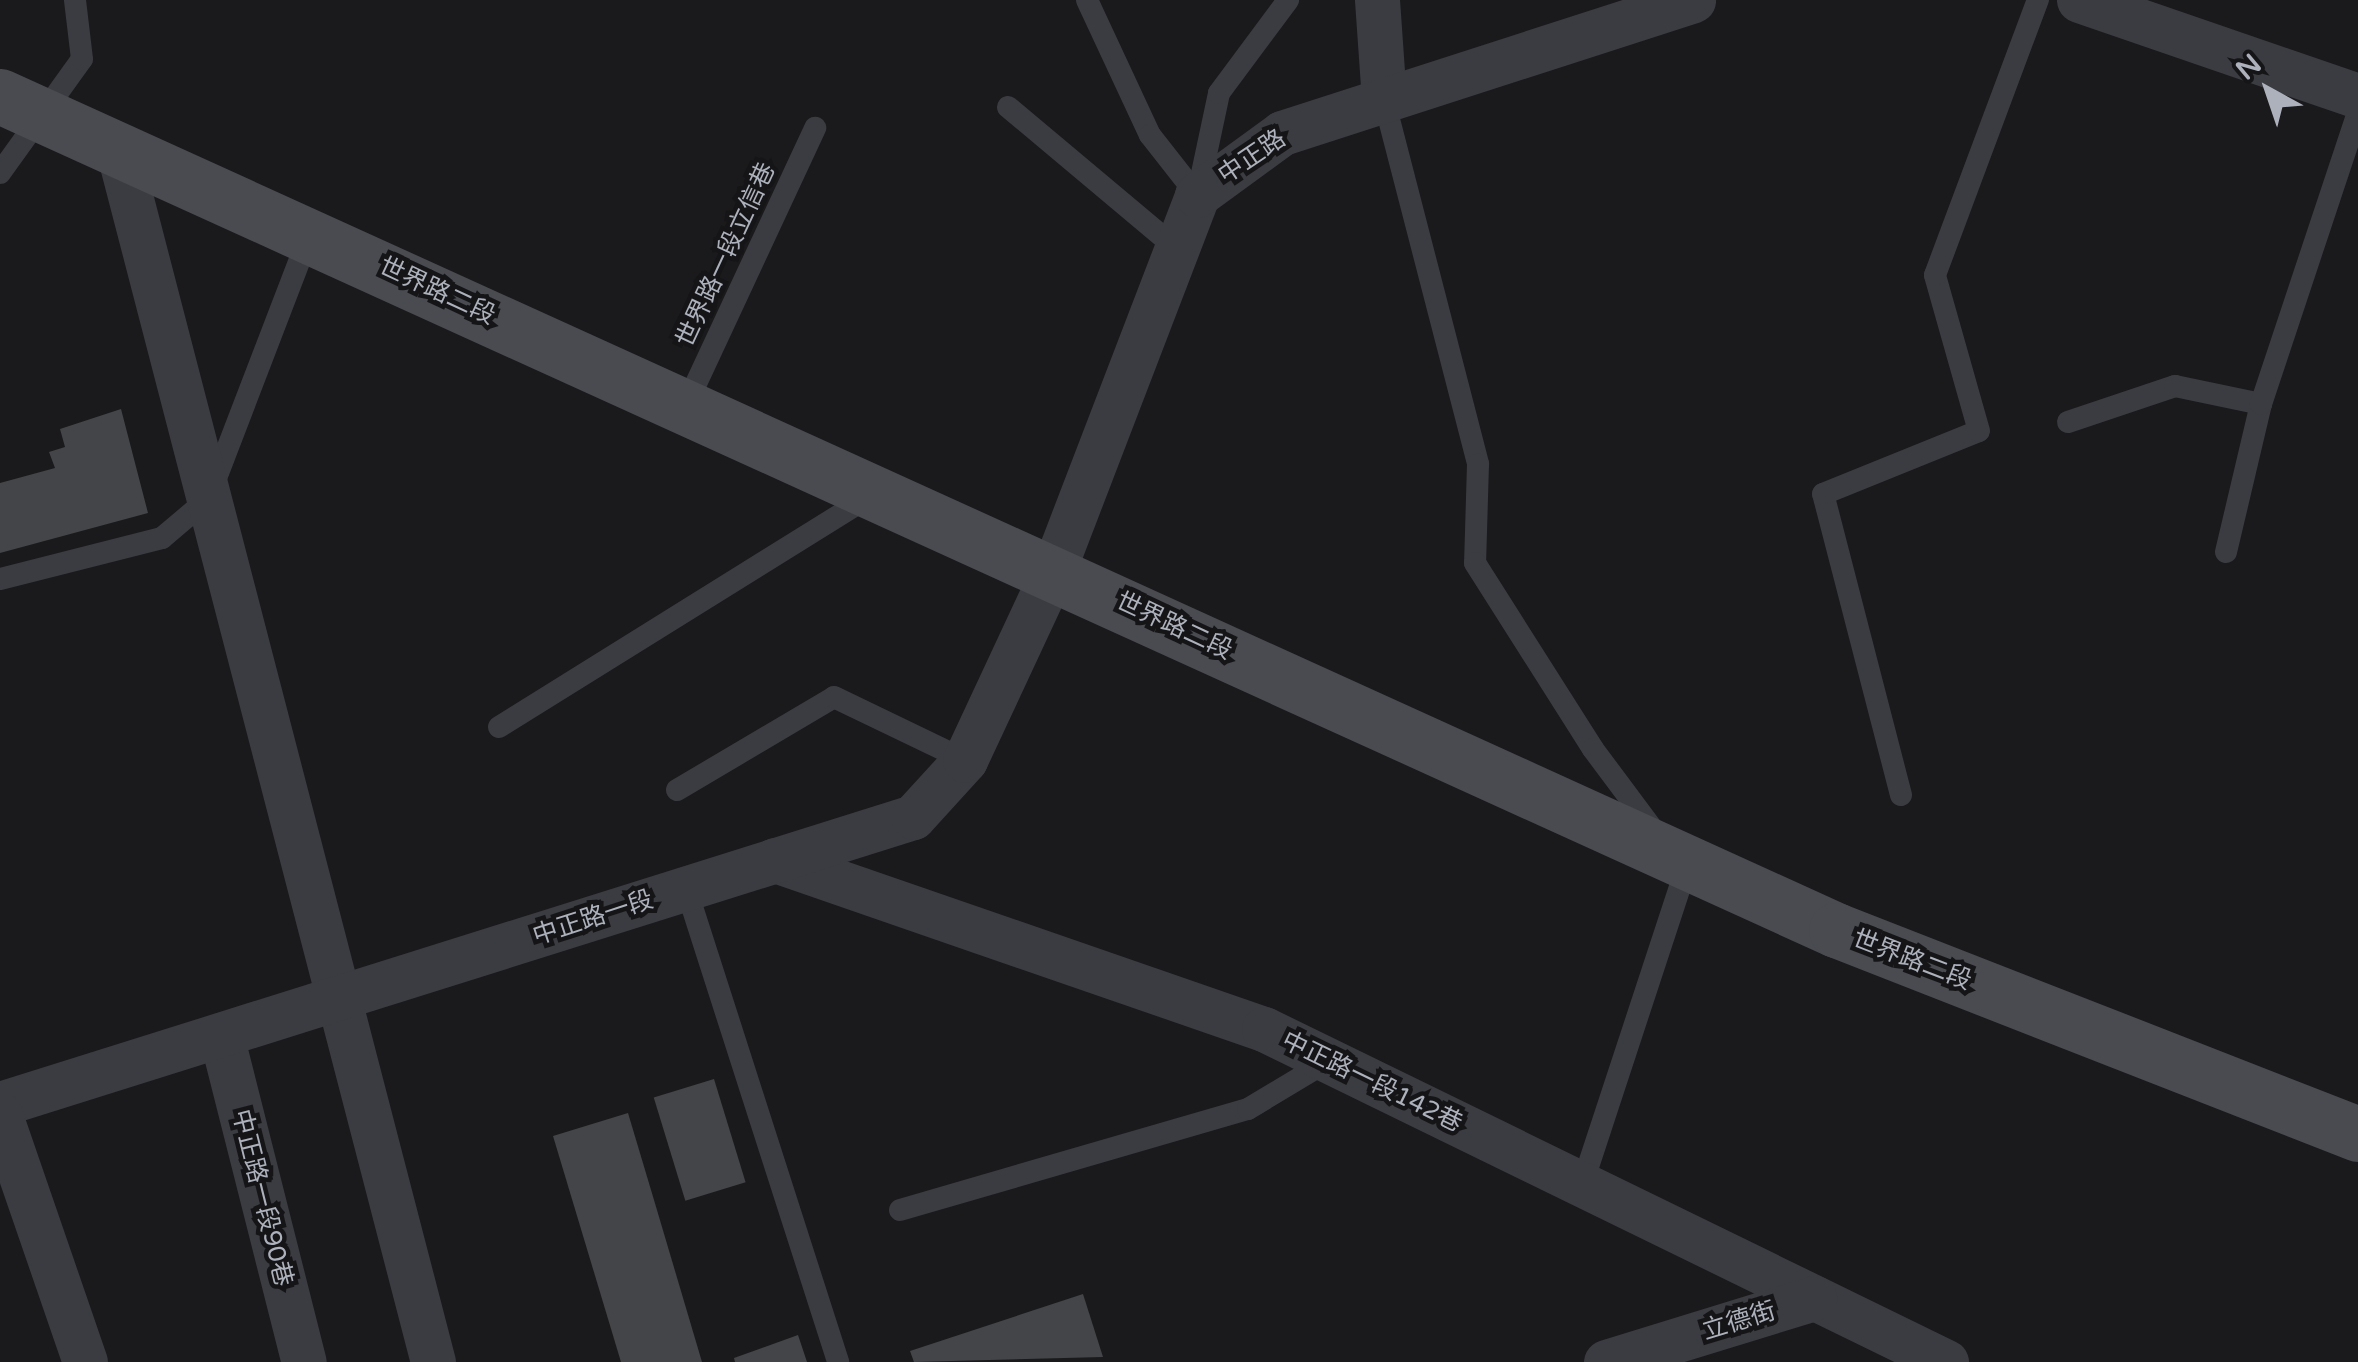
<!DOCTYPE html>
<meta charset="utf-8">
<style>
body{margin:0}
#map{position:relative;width:2358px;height:1362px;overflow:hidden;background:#1a1a1c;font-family:"Varela Round","Noto Sans TC",sans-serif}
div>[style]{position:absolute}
.building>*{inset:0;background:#444549;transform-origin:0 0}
.lane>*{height:22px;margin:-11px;padding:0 11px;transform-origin:11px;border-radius:11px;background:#3b3c41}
.street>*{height:45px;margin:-22.5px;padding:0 22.5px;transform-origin:22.5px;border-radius:22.5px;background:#3b3c41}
.secondary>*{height:55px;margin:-27.5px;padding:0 27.5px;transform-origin:27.5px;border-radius:27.5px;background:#494b51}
span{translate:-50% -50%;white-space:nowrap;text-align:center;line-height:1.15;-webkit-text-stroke:9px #151517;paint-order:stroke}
.street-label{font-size:25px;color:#acb1bc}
.north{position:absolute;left:2218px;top:40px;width:100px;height:100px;-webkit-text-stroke:8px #151517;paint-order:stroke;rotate:320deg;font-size:28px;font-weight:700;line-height:40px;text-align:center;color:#acb1bc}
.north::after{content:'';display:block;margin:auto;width:35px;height:45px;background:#acb1bc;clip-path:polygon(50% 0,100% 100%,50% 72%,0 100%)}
</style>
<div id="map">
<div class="building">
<i style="clip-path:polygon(121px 409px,148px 513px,0 553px,0 483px,55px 468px,49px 452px,65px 447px,60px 429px)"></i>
<i style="left:714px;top:1079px;width:108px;height:63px;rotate:73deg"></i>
<i style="clip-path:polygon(628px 1113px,654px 1200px,702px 1362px,621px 1362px,553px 1136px)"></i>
<i style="clip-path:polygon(1083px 1294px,1103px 1357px,914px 1362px,910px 1351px)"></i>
<i style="clip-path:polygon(798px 1335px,807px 1362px,735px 1362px,734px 1358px)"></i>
</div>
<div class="lane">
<i style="left:1087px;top:0;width:149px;rotate:65deg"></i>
<i style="left:1150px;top:135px;width:76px;rotate:51.9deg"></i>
<i style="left:1384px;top:100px;width:376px;rotate:75.5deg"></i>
<i style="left:1478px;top:464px;width:99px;rotate:91.7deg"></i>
<i style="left:1475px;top:563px;width:220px;rotate:57.6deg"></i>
<i style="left:1593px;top:749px;width:107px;rotate:53.3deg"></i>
<i style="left:1008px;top:107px;width:219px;rotate:40deg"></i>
<i style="left:0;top:173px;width:140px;rotate:-54.3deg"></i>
<i style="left:82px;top:59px;width:59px;rotate:-96.8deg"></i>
<i style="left:1198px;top:192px;width:101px;rotate:-78deg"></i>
<i style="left:1219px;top:93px;width:116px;rotate:-53.4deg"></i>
<i style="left:686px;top:405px;width:306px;rotate:-65deg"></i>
<i style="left:2068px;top:422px;width:113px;rotate:-18.6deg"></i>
<i style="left:2175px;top:386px;width:88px;rotate:11.8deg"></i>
<i style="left:2226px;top:552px;width:152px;rotate:-76.7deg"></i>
<i style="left:2261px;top:404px;width:308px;rotate:-71.6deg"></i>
<i style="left:0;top:579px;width:167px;rotate:-14.2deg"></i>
<i style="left:162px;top:538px;width:60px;rotate:-40.3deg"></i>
<i style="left:208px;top:499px;width:282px;rotate:-69deg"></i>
<i style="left:499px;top:727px;width:437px;rotate:-31.9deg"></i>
<i style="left:677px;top:790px;width:182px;rotate:-30.6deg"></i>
<i style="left:834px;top:697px;width:145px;rotate:25.7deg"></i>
<i style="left:1901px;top:795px;width:311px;rotate:-104.5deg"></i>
<i style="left:1823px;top:494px;width:168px;rotate:-22deg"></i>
<i style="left:1979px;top:431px;width:162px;rotate:-105.8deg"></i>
<i style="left:1935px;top:275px;width:294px;rotate:-69.5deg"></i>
<i style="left:686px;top:888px;width:498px;rotate:72.2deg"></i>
<i style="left:1582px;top:1185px;width:340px;rotate:-71.8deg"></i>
<i style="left:900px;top:1210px;width:362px;rotate:-16.2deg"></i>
<i style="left:1248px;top:1109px;width:93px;rotate:-31deg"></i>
</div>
<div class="street">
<i style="left:1377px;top:0;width:100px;rotate:86deg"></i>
<i style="left:2079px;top:0;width:295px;rotate:19deg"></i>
<i style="left:119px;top:153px;width:1249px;rotate:75.44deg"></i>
<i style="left:775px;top:860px;width:517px;rotate:19.07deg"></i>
<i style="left:1264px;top:1029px;width:759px;rotate:26.02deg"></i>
<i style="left:221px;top:1035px;width:337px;rotate:75.8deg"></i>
<i style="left:0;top:1104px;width:957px;rotate:-17.45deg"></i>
<i style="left:913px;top:817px;width:77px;rotate:-47.6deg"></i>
<i style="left:965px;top:760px;width:208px;rotate:-65deg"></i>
<i style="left:1053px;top:571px;width:403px;rotate:-69deg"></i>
<i style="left:1197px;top:195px;width:105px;rotate:-36.1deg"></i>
<i style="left:1282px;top:133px;width:432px;rotate:-17.9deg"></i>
<i style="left:0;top:1115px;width:261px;rotate:71deg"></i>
<i style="left:1606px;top:1362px;width:218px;rotate:-17.1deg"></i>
</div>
<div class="secondary">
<i style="left:0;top:96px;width:2017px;rotate:24.43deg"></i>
<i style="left:1836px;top:930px;width:560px;rotate:21.35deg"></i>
</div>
<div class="street-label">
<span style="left:1252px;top:157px;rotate:-34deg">中正路</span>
<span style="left:726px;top:255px;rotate:-65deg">世界路一段立信巷</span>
<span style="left:437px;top:291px;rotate:25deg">世界路二段</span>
<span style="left:1174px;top:626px;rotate:25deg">世界路二段</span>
<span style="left:593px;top:918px;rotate:-18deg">中正路一段</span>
<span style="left:1912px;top:960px;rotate:21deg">世界路二段</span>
<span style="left:1372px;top:1082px;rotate:26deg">中正路一段142巷</span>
<span style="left:262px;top:1198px;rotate:76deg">中正路一段90巷</span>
<span style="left:1739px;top:1321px;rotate:-17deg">立德街</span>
</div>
<div class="north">N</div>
</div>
